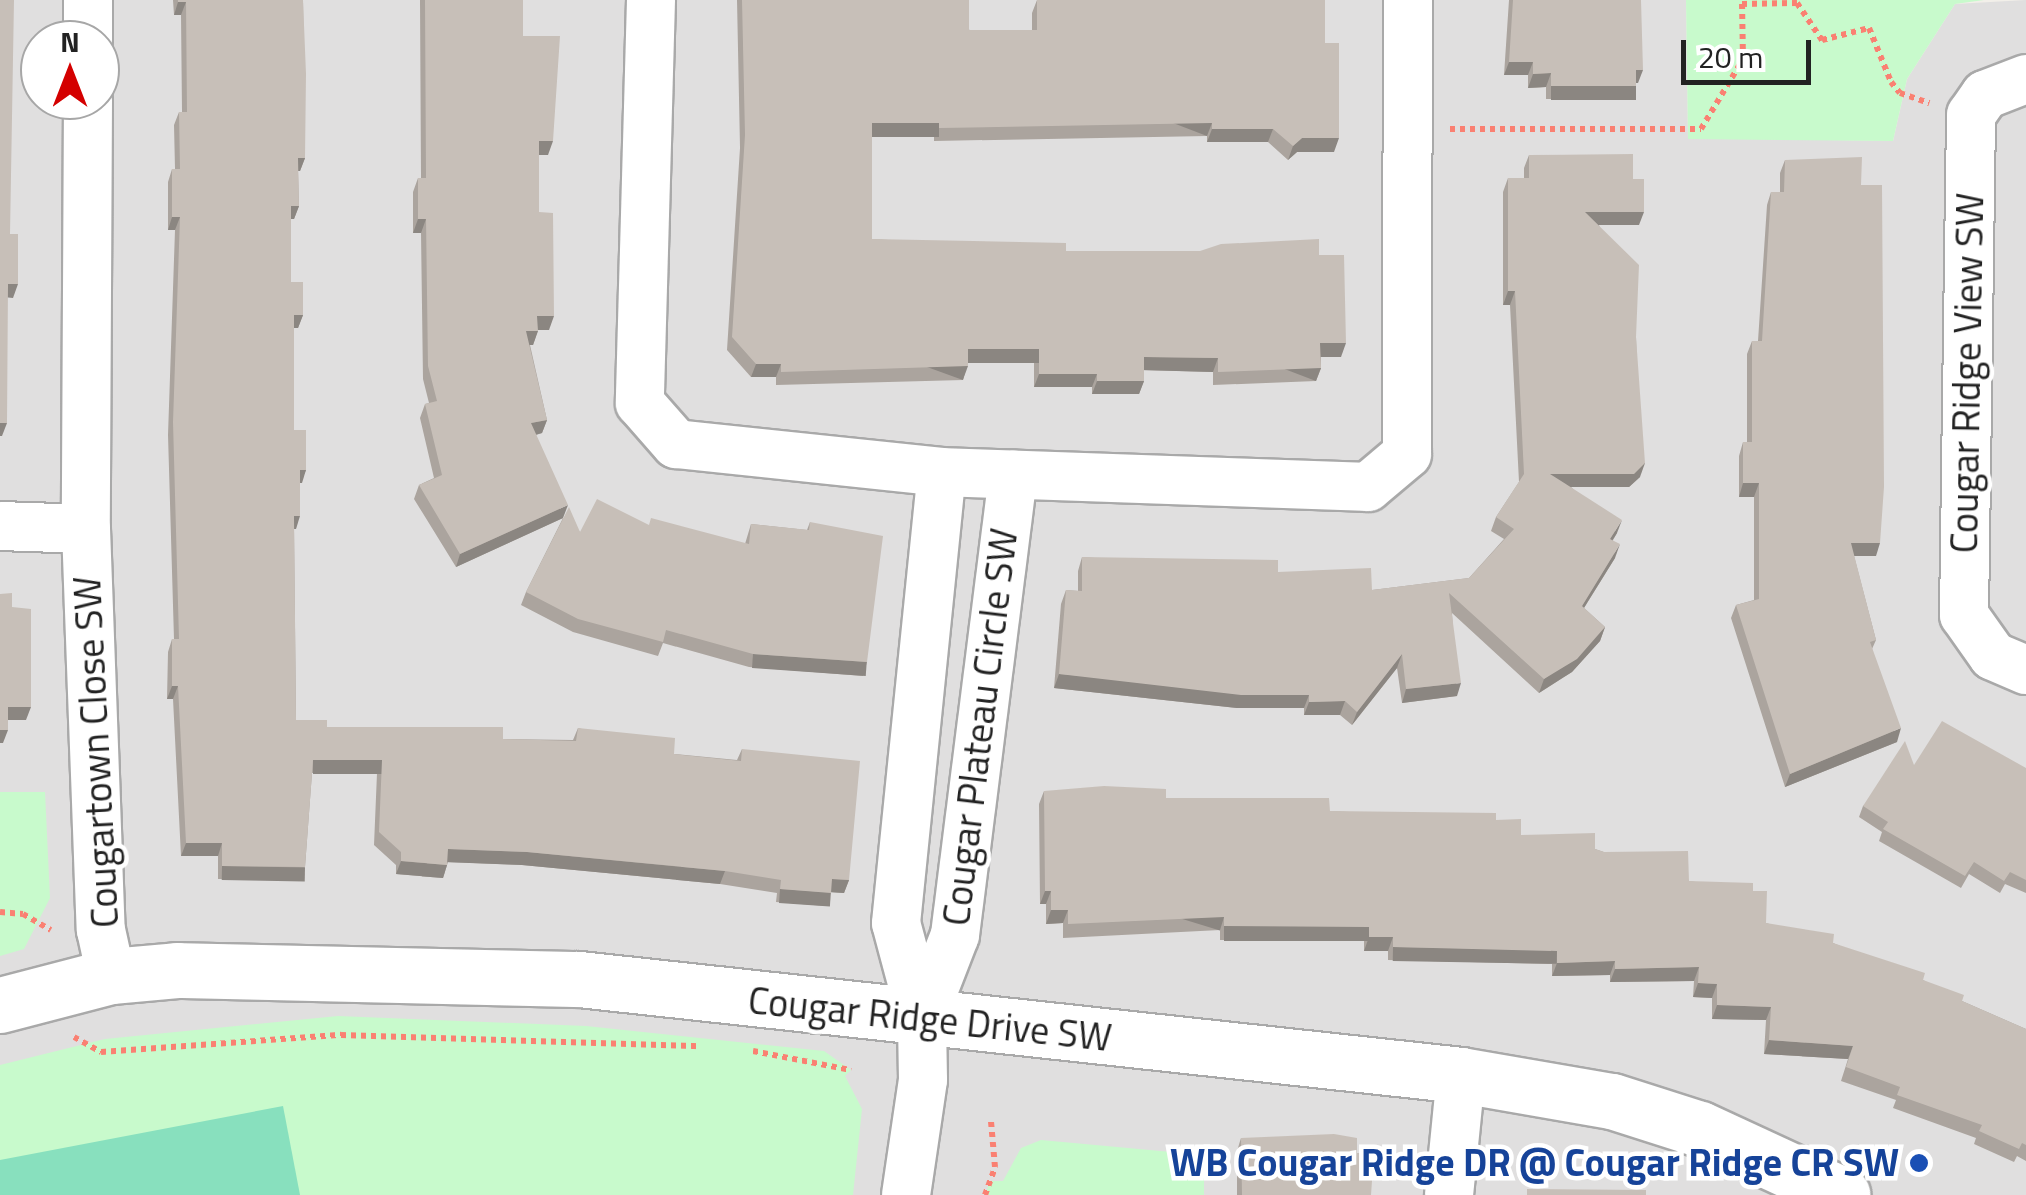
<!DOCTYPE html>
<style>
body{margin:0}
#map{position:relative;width:2026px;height:1195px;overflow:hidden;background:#f2efe9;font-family:"Titillium Web",sans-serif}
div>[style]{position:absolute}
.residential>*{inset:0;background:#e0dfdf}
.park>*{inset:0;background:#c8facc}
.pitch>*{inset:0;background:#88e0be}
.path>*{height:6px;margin-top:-3px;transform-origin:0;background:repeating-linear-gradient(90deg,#fa8072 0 5px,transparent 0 10px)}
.roads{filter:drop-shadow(2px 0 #a9a9a9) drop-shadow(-2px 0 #a9a9a9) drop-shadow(0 2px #a9a9a9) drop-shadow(0 -2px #a9a9a9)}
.minor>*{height:48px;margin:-24px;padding:0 24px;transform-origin:24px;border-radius:24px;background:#fff}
.tertiary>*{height:55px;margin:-27.5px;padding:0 27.5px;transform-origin:27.5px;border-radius:27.5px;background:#fff}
.wall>*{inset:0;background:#aba49e}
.shaded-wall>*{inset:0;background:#8b8681;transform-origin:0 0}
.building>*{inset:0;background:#c7bfb8}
.dots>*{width:28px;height:28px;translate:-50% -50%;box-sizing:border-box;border:5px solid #fff;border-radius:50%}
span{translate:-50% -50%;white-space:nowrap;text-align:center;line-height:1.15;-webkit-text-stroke:9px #fff;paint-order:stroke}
.street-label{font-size:38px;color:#222}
.transit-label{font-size:38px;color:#164399;font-weight:700}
.right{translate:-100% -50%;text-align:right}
.north{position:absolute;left:20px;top:20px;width:100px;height:100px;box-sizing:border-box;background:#fff;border:2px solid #a7a7a7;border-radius:50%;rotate:0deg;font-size:28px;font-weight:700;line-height:40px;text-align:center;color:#222}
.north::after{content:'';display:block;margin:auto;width:35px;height:45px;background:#d40000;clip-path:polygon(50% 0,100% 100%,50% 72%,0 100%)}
.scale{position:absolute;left:1681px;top:40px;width:130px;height:45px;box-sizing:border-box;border:5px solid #222;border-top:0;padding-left:12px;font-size:30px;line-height:35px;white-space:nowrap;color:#222;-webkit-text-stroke:8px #fff;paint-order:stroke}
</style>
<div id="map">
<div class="residential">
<i style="clip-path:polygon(evenodd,0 0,1686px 0,1688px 138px,1893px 141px,1907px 79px,1955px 4px,2026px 0,2026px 1195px,0 1195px,0 0,40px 40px,100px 40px,100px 100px,40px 100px,40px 40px)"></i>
</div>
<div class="park">
<i style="clip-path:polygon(1686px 0,1984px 0,1955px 4px,1907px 79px,1893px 141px,1688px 139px)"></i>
<i style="clip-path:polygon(0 792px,45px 792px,50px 898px,24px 949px,0 956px)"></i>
<i style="clip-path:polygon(338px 1016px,586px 1026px,824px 1051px,851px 1070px,845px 1076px,862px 1109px,853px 1195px,0 1195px,0 1065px,105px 1039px)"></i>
<i style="clip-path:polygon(1041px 1140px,1204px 1155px,1204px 1195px,986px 1195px,989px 1181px,1003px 1181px,1021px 1148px)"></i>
</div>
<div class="pitch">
<i style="clip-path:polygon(283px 1106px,300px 1195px,0 1195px,0 1160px)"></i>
</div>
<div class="path">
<i style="left:1742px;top:4px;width:55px;rotate:-1deg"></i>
<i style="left:1797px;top:3px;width:45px;rotate:56deg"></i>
<i style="left:1822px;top:40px;width:49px;rotate:-14.3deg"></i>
<i style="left:1869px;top:28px;width:58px;rotate:67.8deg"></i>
<i style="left:1891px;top:82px;width:14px;rotate:51deg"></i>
<i style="left:1900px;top:93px;width:31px;rotate:19deg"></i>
<i style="left:1450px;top:129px;width:251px"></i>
<i style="left:1701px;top:129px;width:82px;rotate:-59deg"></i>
<i style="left:1743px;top:59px;width:59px;rotate:-91deg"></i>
<i style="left:0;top:912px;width:23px;rotate:5deg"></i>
<i style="left:23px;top:914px;width:32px;rotate:30deg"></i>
<i style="left:74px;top:1037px;width:31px;rotate:29deg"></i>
<i style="left:101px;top:1052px;width:241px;rotate:-4.1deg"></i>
<i style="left:341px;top:1035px;width:360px;rotate:1.8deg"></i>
<i style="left:753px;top:1051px;width:100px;rotate:11deg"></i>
<i style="left:985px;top:1195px;width:30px;rotate:-70deg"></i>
<i style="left:995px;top:1167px;width:46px;rotate:-95deg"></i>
</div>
<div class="roads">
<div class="minor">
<i style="left:651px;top:0;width:403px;rotate:91.6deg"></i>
<i style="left:640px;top:403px;width:55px;rotate:48.7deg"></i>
<i style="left:676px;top:444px;width:267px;rotate:6deg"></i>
<i style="left:942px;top:472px;width:426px;rotate:2deg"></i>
<i style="left:1368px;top:487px;width:51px;rotate:-40.2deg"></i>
<i style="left:1407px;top:454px;width:454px;rotate:-89.9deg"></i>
<i style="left:88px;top:40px;width:40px;rotate:-90deg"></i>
<i style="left:2026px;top:79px;width:44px;rotate:158.7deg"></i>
<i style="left:1985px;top:95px;width:24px;rotate:125deg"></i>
<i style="left:1971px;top:115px;width:500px;rotate:90.8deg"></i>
<i style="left:1964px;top:615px;width:50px;rotate:54.7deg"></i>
<i style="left:1993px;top:656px;width:36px;rotate:23deg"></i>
<i style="left:88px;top:100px;width:429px;rotate:90.3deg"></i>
<i style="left:86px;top:529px;width:401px;rotate:87.9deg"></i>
<i style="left:101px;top:930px;width:47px;rotate:77.7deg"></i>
<i style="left:0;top:526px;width:86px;rotate:2deg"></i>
<i style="left:922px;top:1020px;width:91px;rotate:-68.8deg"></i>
<i style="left:955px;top:935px;width:464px;rotate:-82.8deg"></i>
<i style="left:906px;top:1195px;width:116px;rotate:-81.6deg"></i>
<i style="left:923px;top:1080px;width:60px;rotate:-91deg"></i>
<i style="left:922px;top:1020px;width:100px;rotate:-105deg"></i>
<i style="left:896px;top:923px;width:453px;rotate:-84.2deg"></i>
<i style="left:1449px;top:1195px;width:121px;rotate:-84.3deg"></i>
</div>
<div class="tertiary">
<i style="left:0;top:1005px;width:115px;rotate:-14.6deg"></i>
<i style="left:111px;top:976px;width:66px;rotate:-5.2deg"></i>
<i style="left:177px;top:970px;width:402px;rotate:1.3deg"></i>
<i style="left:579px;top:979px;width:887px;rotate:6.21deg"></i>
<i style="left:1461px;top:1075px;width:153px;rotate:9.8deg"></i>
<i style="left:1612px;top:1101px;width:92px;rotate:17.7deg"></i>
<i style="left:1700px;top:1129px;width:157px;rotate:24.8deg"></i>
</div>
</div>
<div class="wall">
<i style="clip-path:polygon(173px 0,303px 0,305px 158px,300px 171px,298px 171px,299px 206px,294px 219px,291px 219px,291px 282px,303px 315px,298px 328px,294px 328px,294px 430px,306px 470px,300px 483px,296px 529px,294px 529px,296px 720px,327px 727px,503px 739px,573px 740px,578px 728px,674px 754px,737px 760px,742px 749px,849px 880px,844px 893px,831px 892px,826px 906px,776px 902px,777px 893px,720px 884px,522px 865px,448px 862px,443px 878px,396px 874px,396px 865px,374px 845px,377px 773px,312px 773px,305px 867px,300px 880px,218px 879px,218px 856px,181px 856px,173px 699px,167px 699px,168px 652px,172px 639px,174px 639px,168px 435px,175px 230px,168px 230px,168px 182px,172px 169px,175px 169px,174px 125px,179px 112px,182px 112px,181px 15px,174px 15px)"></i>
<i style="clip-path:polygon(420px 0,523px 0,523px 36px,548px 155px,539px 155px,539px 212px,549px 330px,538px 330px,533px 345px,530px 345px,547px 420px,542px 433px,536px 435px,563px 518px,580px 532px,649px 525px,745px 544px,751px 524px,807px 530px,810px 522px,867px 662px,863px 676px,749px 667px,663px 643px,658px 656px,573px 632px,521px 605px,526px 592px,563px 518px,456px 567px,414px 499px,419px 485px,434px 478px,420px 418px,425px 404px,429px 403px,423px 379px,421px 233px,413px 233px,413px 192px,418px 178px,421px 178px)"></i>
<i style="clip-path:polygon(737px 0,969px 0,969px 30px,1032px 30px,1032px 13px,1037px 0,1325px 43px,1334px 152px,1297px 152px,1288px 160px,1268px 142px,1207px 142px,1207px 136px,934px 141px,934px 136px,872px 136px,872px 239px,1066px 251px,1319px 255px,1341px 357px,1321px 357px,1321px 368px,1316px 381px,1213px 385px,1213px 372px,1144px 370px,1144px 381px,1139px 394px,1092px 394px,1092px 387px,1034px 387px,1034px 362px,968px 362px,963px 380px,776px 385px,776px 377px,751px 377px,727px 350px,740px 148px)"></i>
<i style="clip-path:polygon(1509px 0,1641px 0,1638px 83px,1636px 83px,1631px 99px,1546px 99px,1546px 87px,1528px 88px,1528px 75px,1504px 75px)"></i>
<i style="clip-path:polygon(1529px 155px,1633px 179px,1639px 225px,1599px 225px,1636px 337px,1640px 477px,1629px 487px,1571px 487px,1617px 533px,1613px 540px,1615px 558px,1584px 608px,1605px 627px,1600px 641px,1572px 672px,1539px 693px,1452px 613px,1457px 696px,1402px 703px,1397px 668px,1352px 725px,1340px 715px,1304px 715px,1304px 708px,1237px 708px,1054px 688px,1061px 604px,1066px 590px,1078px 591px,1078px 571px,1082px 557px,1278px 572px,1372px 590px,1469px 578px,1504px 539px,1491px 531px,1496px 517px,1519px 482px,1510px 305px,1503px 305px,1503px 192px,1508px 178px,1524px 178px,1524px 168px)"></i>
<i style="clip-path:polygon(1785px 160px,1861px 185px,1876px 556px,1854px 556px,1876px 640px,1872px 649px,1897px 742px,1785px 787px,1731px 618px,1736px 605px,1754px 600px,1754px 497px,1739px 497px,1739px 456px,1743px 442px,1747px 442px,1747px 354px,1752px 341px,1758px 341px,1767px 205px,1771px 192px,1780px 192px,1780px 173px)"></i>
<i style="clip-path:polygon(1914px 765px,2026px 768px,2026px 893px,2005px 884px,2000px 893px,1969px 874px,1961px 888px,1879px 841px,1882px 832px,1859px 817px,1863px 806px)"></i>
<i style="clip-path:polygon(1044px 791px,1166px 798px,1330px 811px,1496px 820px,1521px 835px,1595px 849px,1689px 881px,1753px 891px,1766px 923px,1833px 943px,1923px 980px,1962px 1001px,2026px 1029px,2026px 1161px,2017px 1156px,2014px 1162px,1974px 1144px,1976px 1138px,1893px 1108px,1896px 1100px,1841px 1081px,1848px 1059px,1764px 1054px,1766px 1020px,1712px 1019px,1712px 998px,1693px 997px,1694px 981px,1610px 982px,1610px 975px,1552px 976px,1552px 964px,1388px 960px,1388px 951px,1364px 951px,1364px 941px,1220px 940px,1220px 930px,1063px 938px,1063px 923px,1046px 924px,1046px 904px,1040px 904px,1039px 804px)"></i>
<i style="clip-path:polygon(1241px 1138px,1371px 1195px,1237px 1195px,1237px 1151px)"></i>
</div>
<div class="shaded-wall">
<i style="clip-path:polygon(178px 2px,186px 2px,181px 15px,174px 15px)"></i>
<i style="clip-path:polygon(1509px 62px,1533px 62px,1528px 75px,1504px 75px)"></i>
<i style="clip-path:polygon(1636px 70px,1643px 70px,1638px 83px,1631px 83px)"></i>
<i style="clip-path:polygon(1551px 73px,1546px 87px,1528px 88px,1533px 74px)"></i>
<i style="left:1551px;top:86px;width:85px;height:14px"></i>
<i style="left:872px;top:123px;width:67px;height:14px"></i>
<i style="left:1212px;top:123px;width:14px;height:273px;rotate:111deg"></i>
<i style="clip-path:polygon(1212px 129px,1273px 129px,1268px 142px,1207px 142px)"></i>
<i style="clip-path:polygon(1302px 138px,1339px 138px,1334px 152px,1297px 152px,1288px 160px,1293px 146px)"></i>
<i style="clip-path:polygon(539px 141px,553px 141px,548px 155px,534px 155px)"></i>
<i style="clip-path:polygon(298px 158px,305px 158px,300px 171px,293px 171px)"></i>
<i style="clip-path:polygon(291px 206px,299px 206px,294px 219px,286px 219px)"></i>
<i style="clip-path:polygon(1585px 212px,1644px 212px,1639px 225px,1580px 225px)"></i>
<i style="clip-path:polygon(172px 217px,180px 217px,175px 230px,168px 230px)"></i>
<i style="clip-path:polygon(418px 219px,426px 219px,421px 233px,413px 233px)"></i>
<i style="clip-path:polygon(8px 284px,18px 284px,13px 298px,3px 297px)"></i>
<i style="clip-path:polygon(1508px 291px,1515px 291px,1510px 305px,1503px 305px)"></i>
<i style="clip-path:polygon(294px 315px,303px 315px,298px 328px,289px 328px)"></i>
<i style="clip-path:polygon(537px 316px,554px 316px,549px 330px,532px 330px)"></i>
<i style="clip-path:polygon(526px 331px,538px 331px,533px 345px,522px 345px)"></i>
<i style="clip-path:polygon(1320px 343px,1346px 343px,1341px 357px,1316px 357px)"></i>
<i style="left:968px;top:349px;width:71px;height:14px"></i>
<i style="clip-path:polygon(1144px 357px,1218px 358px,1213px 372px,1139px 370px)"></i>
<i style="clip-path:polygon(756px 364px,781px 364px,776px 377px,751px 377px)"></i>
<i style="left:968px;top:366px;width:15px;height:187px;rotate:110deg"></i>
<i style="left:1321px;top:368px;width:14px;height:103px;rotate:111deg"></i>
<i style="clip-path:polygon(1039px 374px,1097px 374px,1092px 387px,1034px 387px)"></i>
<i style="clip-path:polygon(1097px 381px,1144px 381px,1139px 394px,1092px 394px)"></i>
<i style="clip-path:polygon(547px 420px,542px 433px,527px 437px,531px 423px)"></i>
<i style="clip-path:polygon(0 423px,7px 423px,2px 436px,0 436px)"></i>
<i style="clip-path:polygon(1645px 463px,1640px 477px,1629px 487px,1545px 487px,1550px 474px)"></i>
<i style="clip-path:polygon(300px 470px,306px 470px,302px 483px,296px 483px)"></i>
<i style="clip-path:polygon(1743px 483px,1759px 483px,1754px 497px,1739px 497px)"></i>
<i style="clip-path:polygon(568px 505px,563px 518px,456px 567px,460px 554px)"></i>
<i style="clip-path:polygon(294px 516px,300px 516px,296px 529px,289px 529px)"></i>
<i style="clip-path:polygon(1622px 520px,1617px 533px,1605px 552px,1610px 539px)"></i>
<i style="clip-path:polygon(1851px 543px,1880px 543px,1876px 556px,1846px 556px)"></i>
<i style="clip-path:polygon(1620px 544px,1615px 558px,1577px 619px,1582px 606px)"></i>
<i style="clip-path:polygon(1605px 627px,1600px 641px,1572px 672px,1539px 693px,1544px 679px)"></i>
<i style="left:753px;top:654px;width:114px;height:14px;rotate:4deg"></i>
<i style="clip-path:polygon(1402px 654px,1397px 668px,1352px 725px,1357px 712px)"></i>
<i style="clip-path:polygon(1059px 674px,1309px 695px,1304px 708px,1237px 708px,1054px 688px)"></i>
<i style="clip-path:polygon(1461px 683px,1457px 696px,1402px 703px,1406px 689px)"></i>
<i style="clip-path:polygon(172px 686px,178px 686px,173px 699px,167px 699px)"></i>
<i style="clip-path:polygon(1345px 701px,1340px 715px,1304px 715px,1309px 702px)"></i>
<i style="clip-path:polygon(8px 707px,31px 707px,26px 720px,4px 720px)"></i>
<i style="clip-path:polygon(1901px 728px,1897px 742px,1785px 787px,1790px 774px)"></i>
<i style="clip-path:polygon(0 730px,8px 730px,3px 743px,0 743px)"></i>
<i style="left:313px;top:760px;width:69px;height:14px"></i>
<i style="clip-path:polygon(186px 843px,222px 843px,218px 856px,181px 856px)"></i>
<i style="clip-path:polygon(448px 849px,527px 852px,725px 871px,720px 884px,522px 865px,443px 862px)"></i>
<i style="clip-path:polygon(401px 861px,447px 865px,443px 878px,396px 874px)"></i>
<i style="left:222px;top:866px;width:83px;height:14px;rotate:1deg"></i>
<i style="clip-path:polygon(832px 879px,849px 880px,844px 893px,827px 892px)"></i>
<i style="left:780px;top:889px;width:51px;height:14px;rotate:4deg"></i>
<i style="clip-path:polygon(1045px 891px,1051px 891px,1046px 904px,1040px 904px)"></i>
<i style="clip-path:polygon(1051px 910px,1068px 910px,1063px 923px,1046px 924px)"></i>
<i style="left:1224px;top:917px;width:14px;height:156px;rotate:107deg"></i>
<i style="left:1224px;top:926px;width:145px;height:15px"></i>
<i style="clip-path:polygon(1369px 937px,1393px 937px,1388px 951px,1364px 951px)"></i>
<i style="left:1393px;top:947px;width:164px;height:14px;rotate:1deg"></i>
<i style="clip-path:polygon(1615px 961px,1610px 975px,1552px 976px,1557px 963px)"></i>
<i style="clip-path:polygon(1699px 967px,1694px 981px,1610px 982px,1615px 969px)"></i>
<i style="clip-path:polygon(1698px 983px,1717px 984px,1712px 998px,1693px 997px)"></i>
<i style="clip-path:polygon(1717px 1005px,1771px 1007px,1766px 1020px,1712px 1019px)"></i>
<i style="clip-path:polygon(1769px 1040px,1853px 1046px,1848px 1059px,1764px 1054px)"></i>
</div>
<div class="building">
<i style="clip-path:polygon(0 0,14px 0,10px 234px,18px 234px,18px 284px,8px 284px,7px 423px,0 423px)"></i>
<i style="clip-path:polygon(178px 0,303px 0,306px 74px,305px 158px,298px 158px,299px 206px,291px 206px,291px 282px,303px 282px,303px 315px,294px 315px,294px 430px,306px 430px,306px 470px,300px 470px,300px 516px,294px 516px,296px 720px,327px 720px,327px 727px,503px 727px,503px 739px,576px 741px,578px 728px,675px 738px,674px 754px,741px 761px,742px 749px,860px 761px,849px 880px,832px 879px,831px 893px,780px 889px,781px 880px,725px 871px,527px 852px,448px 849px,447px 865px,401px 861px,401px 852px,379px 832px,382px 760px,313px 760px,305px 867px,222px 866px,222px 843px,186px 843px,178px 686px,172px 686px,172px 639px,179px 639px,173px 422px,180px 217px,172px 217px,172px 169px,180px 169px,179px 112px,187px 112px,186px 2px,178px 2px)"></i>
<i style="clip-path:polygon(425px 0,523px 0,523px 36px,560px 36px,553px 141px,539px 141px,539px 212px,553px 213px,554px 316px,537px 316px,538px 331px,526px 331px,547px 420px,531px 423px,568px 505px,460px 554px,419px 485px,442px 475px,425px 404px,437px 401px,428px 366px,426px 219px,418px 219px,418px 178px,426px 178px)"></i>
<i style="clip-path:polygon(742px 0,969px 0,969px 30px,1037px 30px,1037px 0,1325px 0,1325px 43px,1339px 43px,1339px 138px,1302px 138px,1293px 146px,1273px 129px,1212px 129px,1212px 123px,939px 128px,939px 123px,872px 123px,872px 239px,1066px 243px,1066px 251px,1200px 251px,1221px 244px,1319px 239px,1319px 255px,1344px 255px,1346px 343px,1320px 343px,1321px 368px,1218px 372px,1218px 358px,1144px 357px,1144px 381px,1097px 381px,1097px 374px,1039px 374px,1039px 349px,968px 349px,968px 366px,781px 372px,781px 364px,756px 364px,732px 337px,745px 135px)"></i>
<i style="clip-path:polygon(1513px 0,1641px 0,1643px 70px,1636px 70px,1636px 86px,1551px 86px,1551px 73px,1533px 74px,1533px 62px,1509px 62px)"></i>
<i style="clip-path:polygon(1633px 154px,1633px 179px,1644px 179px,1644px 212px,1585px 212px,1639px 265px,1636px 337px,1645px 463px,1634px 474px,1550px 474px,1622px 520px,1610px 539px,1620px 544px,1582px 606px,1605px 627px,1577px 659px,1544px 679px,1449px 593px,1461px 683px,1406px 689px,1402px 654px,1357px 712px,1345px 701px,1309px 702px,1309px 695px,1241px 695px,1059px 674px,1066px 590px,1082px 591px,1082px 557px,1278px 560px,1278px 572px,1371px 568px,1372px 590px,1469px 578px,1514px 529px,1496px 517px,1524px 474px,1515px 291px,1508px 291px,1508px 178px,1529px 178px,1529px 155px)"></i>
<i style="clip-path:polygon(1862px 157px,1861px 185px,1882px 185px,1884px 487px,1880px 543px,1851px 543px,1876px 640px,1870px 642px,1901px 728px,1790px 774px,1736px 605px,1759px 599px,1759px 483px,1743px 483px,1743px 442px,1752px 442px,1752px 341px,1762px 341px,1771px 192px,1784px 192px,1785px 160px)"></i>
<i style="clip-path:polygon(597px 499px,649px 525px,651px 518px,749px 544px,751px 524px,809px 530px,810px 522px,883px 536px,867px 662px,753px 654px,666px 630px,663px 642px,578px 619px,526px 592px,569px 507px,580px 532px)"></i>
<i style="clip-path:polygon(12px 593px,12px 607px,31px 609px,31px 707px,8px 707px,8px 730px,0 730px,0 594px)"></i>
<i style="clip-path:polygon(1942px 721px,2026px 768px,2026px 880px,2010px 872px,2004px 881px,1974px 862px,1965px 876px,1883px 829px,1888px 822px,1863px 806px,1905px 741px,1914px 765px)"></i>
<i style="clip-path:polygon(1104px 786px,1166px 789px,1166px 798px,1329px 798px,1330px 811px,1496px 813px,1496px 820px,1521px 819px,1521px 835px,1595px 833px,1595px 849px,1604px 852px,1688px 851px,1689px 881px,1753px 883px,1753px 891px,1767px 891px,1766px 923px,1834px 934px,1833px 943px,1925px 973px,1923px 980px,1964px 995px,1962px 1001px,2026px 1029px,2026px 1145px,2022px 1143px,2019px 1149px,1979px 1131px,1982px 1125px,1897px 1095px,1900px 1087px,1846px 1067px,1853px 1046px,1769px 1040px,1771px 1007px,1717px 1005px,1717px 984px,1698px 983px,1699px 967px,1615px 969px,1615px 961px,1557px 963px,1557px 951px,1393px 947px,1393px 937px,1369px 937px,1369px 927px,1224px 926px,1224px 917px,1068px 924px,1068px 910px,1051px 910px,1051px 891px,1045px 891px,1044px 791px)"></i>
<i style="clip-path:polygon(1334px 1134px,1357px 1138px,1357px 1153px,1374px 1153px,1371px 1195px,1242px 1195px,1241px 1138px)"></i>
<i style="clip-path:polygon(1527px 1189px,1646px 1190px,1646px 1195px,1527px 1195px)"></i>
</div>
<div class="dots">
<i style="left:1919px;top:1163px;background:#1a4fb4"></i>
</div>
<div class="street-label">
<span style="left:1967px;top:373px;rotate:-89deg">Cougar Ridge View SW</span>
<span style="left:980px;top:727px;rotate:-83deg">Cougar Plateau Circle SW</span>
<span style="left:96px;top:752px;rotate:-93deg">Cougartown Close SW</span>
<span style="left:930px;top:1019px;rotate:6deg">Cougar Ridge Drive SW</span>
</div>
<div class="transit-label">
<span class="right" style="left:1899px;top:1163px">WB Cougar Ridge DR @ Cougar Ridge CR SW</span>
</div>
<div class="north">N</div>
<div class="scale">20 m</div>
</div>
